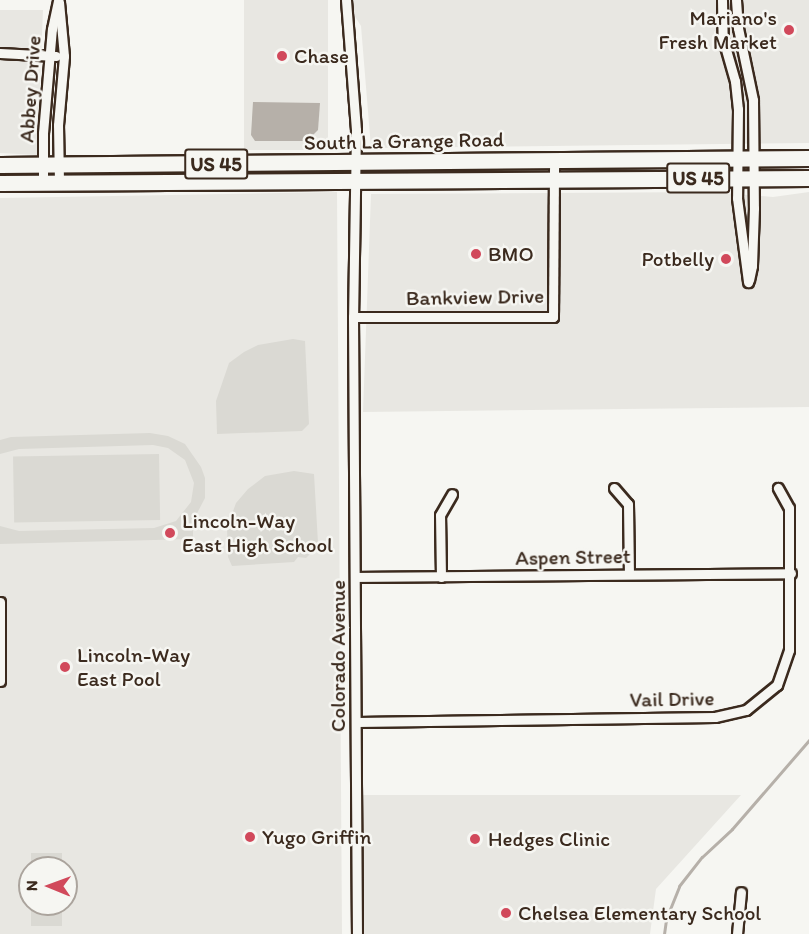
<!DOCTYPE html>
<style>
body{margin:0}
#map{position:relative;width:809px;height:934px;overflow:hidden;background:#f6f6f2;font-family:Itim,sans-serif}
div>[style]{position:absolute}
.built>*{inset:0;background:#e8e7e2;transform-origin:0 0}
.green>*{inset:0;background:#dad9d3;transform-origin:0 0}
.water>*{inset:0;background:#b6b0a9}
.stream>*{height:3px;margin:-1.5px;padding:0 1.5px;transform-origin:1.5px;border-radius:1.5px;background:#b6b0a9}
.roads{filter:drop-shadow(2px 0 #3b2a1e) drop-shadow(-2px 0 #3b2a1e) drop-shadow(0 2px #3b2a1e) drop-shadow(0 -2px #3b2a1e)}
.minor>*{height:9px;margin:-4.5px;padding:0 4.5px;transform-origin:4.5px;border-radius:4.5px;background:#f6f6f2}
.primary>*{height:15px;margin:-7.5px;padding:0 7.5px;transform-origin:7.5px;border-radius:7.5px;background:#f6f6f2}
.dots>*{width:16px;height:16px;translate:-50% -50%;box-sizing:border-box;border:3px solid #f6f6f2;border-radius:50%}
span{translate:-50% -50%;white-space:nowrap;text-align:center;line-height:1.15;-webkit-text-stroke:5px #f6f6f2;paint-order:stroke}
.shield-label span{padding:2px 4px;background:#f6f6f2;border:2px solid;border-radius:4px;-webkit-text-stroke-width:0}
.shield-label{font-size:20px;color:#3b2a1e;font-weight:700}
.poi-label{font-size:21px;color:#3b2a1e}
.right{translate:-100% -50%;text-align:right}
.left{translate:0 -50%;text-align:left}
.street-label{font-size:21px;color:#3b2a1e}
.north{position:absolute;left:18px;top:856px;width:60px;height:60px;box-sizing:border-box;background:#f6f6f2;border:2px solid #aba49d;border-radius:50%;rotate:271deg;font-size:16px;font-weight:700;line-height:24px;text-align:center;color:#3b2a1e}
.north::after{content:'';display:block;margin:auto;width:21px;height:27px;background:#d1495b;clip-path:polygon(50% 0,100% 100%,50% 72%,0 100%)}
</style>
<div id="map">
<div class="built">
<i style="left:244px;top:0;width:84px;height:150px"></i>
<i style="clip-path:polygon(349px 0,809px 0,809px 143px,371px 148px,361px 26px,349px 7px)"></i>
<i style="clip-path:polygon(0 10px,43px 10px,37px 155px,0 153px)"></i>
<i style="clip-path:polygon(evenodd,337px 192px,342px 934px,0 934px,0 198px,337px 192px,30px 868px,66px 868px,66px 904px,30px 904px,30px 868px)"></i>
<i style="clip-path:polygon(712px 192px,773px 197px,809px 192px,809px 407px,363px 412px,371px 194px)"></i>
<i style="clip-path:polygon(360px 795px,741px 795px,656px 889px,650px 934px,359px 934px)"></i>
</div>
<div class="green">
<i style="clip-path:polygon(293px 339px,305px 341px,309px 424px,302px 431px,217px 434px,216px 401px,229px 363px,244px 352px,258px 345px)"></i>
<i style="clip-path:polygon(150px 433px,168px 436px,185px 444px,201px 467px,205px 478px,205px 498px,193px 521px,193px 539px,0 544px,0 526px,19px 531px,154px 528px,176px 521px,191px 502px,194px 483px,185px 460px,168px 448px,153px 445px,19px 449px,0 454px,0 440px,11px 437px)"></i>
<i style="left:159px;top:454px;width:66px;height:146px;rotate:89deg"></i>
<i style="clip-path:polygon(294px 471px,314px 474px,318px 543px,313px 543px,313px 551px,306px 558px,298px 557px,294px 562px,232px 566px,228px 557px,227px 528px,236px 503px,248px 489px,265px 476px)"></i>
<i style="left:31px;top:853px;width:31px;height:15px"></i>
<i style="left:31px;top:911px;width:31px;height:15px"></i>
</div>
<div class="water">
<i style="clip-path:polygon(253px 102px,320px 103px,318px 130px,307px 141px,255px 141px,251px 135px)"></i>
</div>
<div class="stream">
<i style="left:664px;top:934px;width:15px;rotate:-82deg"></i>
<i style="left:666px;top:919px;width:35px;rotate:-68deg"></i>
<i style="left:679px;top:886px;width:37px;rotate:-52deg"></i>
<i style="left:702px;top:857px;width:41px;rotate:-43deg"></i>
<i style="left:732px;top:829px;width:118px;rotate:-49.1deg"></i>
</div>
<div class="roads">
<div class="minor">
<i style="left:346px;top:0;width:130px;rotate:85.6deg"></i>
<i style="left:356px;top:130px;width:187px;rotate:90.9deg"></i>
<i style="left:353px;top:317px;width:617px;rotate:89.63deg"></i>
<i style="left:722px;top:0;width:39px;rotate:89deg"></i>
<i style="left:723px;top:39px;width:44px;rotate:74.1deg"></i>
<i style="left:735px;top:81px;width:28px;rotate:84deg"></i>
<i style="left:738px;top:109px;width:89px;rotate:90.6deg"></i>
<i style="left:737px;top:198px;width:85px;rotate:82.5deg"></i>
<i style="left:736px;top:0;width:28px;rotate:86deg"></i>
<i style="left:738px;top:28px;width:74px;rotate:78.2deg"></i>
<i style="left:753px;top:100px;width:108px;rotate:89.5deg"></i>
<i style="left:754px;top:208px;width:58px;rotate:92deg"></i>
<i style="left:752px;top:266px;width:14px;rotate:102deg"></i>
<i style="left:0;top:53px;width:56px;rotate:3.1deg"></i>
<i style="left:43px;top:182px;width:49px;rotate:-90deg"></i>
<i style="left:43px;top:133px;width:104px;rotate:-85.1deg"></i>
<i style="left:52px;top:29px;width:30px;rotate:-78deg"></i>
<i style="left:59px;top:182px;width:57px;rotate:-91deg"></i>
<i style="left:58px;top:125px;width:69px;rotate:-85deg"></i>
<i style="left:64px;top:56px;width:54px;rotate:-95.3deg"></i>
<i style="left:353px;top:317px;width:200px"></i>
<i style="left:553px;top:317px;width:156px;rotate:-89.6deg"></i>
<i style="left:614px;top:488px;width:21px;rotate:49deg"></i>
<i style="left:628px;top:504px;width:70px;rotate:89.2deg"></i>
<i style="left:356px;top:577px;width:435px;rotate:-0.5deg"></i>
<i style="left:441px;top:577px;width:62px;rotate:-90.9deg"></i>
<i style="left:440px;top:515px;width:24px;rotate:-60deg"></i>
<i style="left:0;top:602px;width:79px;rotate:90deg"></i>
<i style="left:357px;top:722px;width:358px;rotate:-0.8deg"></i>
<i style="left:715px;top:717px;width:32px;rotate:-13deg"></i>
<i style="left:746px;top:710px;width:40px;rotate:-39deg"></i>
<i style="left:777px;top:685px;width:37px;rotate:-71deg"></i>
<i style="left:789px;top:650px;width:142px;rotate:-90deg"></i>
<i style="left:789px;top:508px;width:23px;rotate:-119deg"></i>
<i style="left:737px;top:934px;width:42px;rotate:-84.6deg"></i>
</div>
<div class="primary">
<i style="left:0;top:165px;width:809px;rotate:-0.5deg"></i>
<i style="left:0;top:183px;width:809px;rotate:-0.35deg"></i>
</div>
</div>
<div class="dots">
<i style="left:789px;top:30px;background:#d1495b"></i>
<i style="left:282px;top:56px;background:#d1495b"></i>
<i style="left:476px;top:254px;background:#d1495b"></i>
<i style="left:726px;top:259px;background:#d1495b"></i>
<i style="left:170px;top:533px;background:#d1495b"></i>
<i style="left:65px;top:667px;background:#d1495b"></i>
<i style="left:250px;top:837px;background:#d1495b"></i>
<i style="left:475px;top:839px;background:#d1495b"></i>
<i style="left:506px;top:913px;background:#d1495b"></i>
</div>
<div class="shield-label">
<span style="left:216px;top:164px">US 45</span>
<span style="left:698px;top:178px">US 45</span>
</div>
<div class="poi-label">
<span class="right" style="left:777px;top:30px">Mariano's<br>Fresh Market</span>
<span class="left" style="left:294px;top:56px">Chase</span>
<span class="left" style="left:488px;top:254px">BMO</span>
<span class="right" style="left:714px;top:259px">Potbelly</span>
<span class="left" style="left:182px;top:533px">Lincoln-Way<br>East High School</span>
<span class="left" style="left:77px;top:667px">Lincoln-Way<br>East Pool</span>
<span class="left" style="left:262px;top:837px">Yugo Griffin</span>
<span class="left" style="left:488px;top:839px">Hedges Clinic</span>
<span class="left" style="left:518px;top:913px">Chelsea Elementary School</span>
</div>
<div class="street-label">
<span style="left:30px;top:89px;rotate:-86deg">Abbey Drive</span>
<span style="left:404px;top:141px;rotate:-1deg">South La Grange Road</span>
<span style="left:475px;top:297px;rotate:-1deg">Bankview Drive</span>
<span style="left:573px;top:557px;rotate:-1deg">Aspen Street</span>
<span style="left:338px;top:656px;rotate:-90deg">Colorado Avenue</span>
<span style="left:672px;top:699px;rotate:-1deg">Vail Drive</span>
</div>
<div class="north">N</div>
</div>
